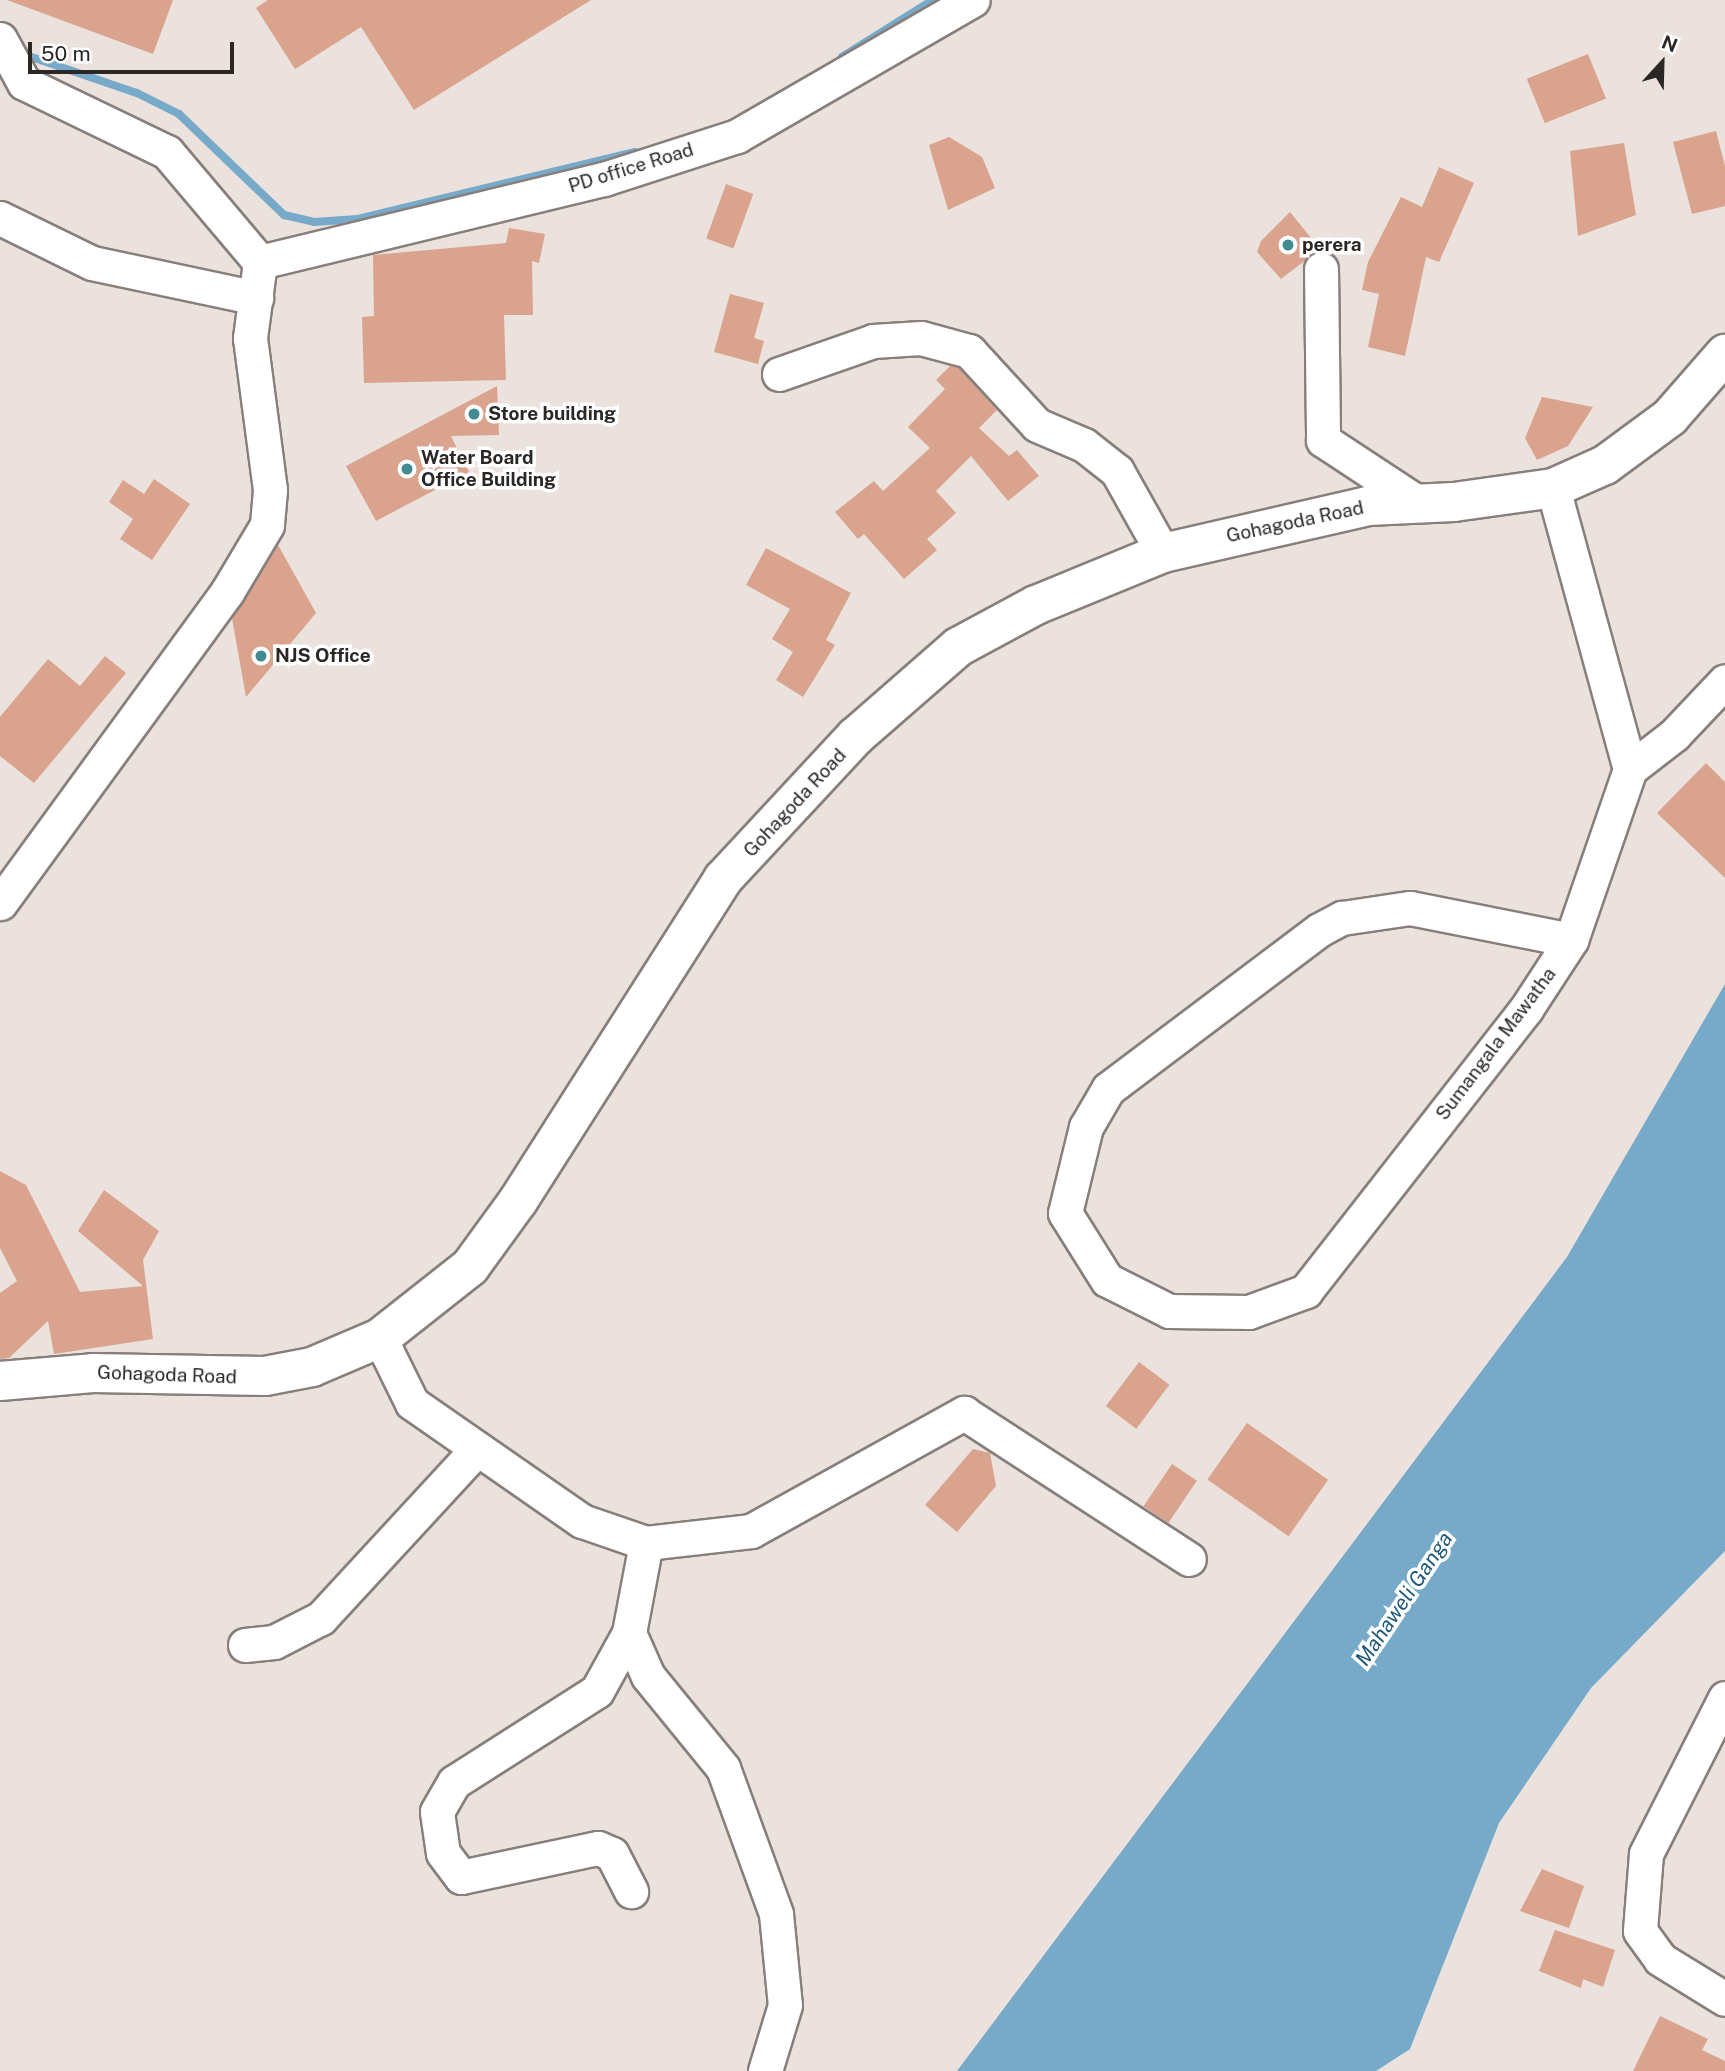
<!DOCTYPE html>
<style>
body{margin:0}
#map{position:relative;width:1725px;height:2071px;overflow:hidden;background:#ebe1dd;font-family:"Public Sans",sans-serif}
div>[style]{position:absolute}
.water>*{inset:0;background:#77a9c9}
.stream>*{height:8px;margin:-4px;padding:0 4px;transform-origin:4px;border-radius:4px;background:#77a9c9}
.building>*{inset:0;background:#d9a38d;transform-origin:0 0}
.roads{filter:drop-shadow(2px 0 #877f7b) drop-shadow(-2px 0 #877f7b) drop-shadow(0 2px #877f7b) drop-shadow(0 -2px #877f7b)}
.minor>*{height:33px;margin:-16.5px;padding:0 16.5px;transform-origin:16.5px;border-radius:16.5px;background:#fff}
.major>*{height:38px;margin:-19px;padding:0 19px;transform-origin:19px;border-radius:19px;background:#fff}
.dots>*{width:19px;height:19px;translate:-50% -50%;box-sizing:border-box;border:4px solid #fff;border-radius:50%}
span{translate:-50% -50%;white-space:nowrap;text-align:center;line-height:1.15;-webkit-text-stroke:7px #fff;paint-order:stroke}
.street-label{font-size:19px;color:#2a2725}
.poi-label{font-size:19px;color:#2a2725;font-weight:700}
.left{translate:0 -50%;text-align:left}
.water-label{font-size:21px;color:#215b7c;font-style:italic}
.north{position:absolute;left:1627px;top:28px;width:70px;height:70px;-webkit-text-stroke:5px #fff;paint-order:stroke;rotate:22deg;font-size:19px;font-weight:700;line-height:28px;text-align:center;color:#2a2725}
.north::after{content:'';display:block;margin:auto;width:24px;height:32px;background:#2a2725;clip-path:polygon(50% 0,100% 100%,50% 72%,0 100%)}
.scale{position:absolute;left:28px;top:42px;width:206px;height:32px;box-sizing:border-box;border:4px solid #2a2725;border-top:0;padding-left:9px;font-size:21px;line-height:24px;white-space:nowrap;color:#2a2725;-webkit-text-stroke:5px #fff;paint-order:stroke}
</style>
<div id="map">
<div class="water">
<i style="clip-path:polygon(1725px 984px,1725px 1551px,1591px 1688px,1499px 1823px,1410px 2049px,1376px 2071px,957px 2071px,1567px 1257px)"></i>
</div>
<div class="stream">
<i style="left:20px;top:53px;width:124px;rotate:18.9deg"></i>
<i style="left:137px;top:93px;width:47px;rotate:26.6deg"></i>
<i style="left:179px;top:114px;width:146px;rotate:43.9deg"></i>
<i style="left:284px;top:215px;width:31px;rotate:13deg"></i>
<i style="left:314px;top:222px;width:44px;rotate:-3.9deg"></i>
<i style="left:358px;top:219px;width:285px;rotate:-13.6deg"></i>
<i style="left:842px;top:57px;width:107px;rotate:-32.1deg"></i>
</div>
<div class="building">
<i style="clip-path:polygon(7px 0,173px 0,153px 54px)"></i>
<i style="clip-path:polygon(268px 0,591px 0,414px 110px,361px 27px,295px 69px,256px 8px)"></i>
<i style="left:1588px;top:54px;width:48px;height:66px;rotate:68deg"></i>
<i style="clip-path:polygon(1716px 131px,1725px 166px,1725px 206px,1692px 214px,1673px 142px)"></i>
<i style="clip-path:polygon(949px 137px,982px 157px,995px 188px,948px 210px,929px 145px)"></i>
<i style="clip-path:polygon(1624px 143px,1636px 215px,1578px 236px,1570px 151px)"></i>
<i style="clip-path:polygon(1439px 167px,1474px 183px,1439px 262px,1426px 257px,1405px 356px,1368px 347px,1379px 294px,1362px 290px,1368px 262px,1401px 197px,1422px 207px)"></i>
<i style="left:726px;top:184px;width:29px;height:58px;rotate:20deg"></i>
<i style="clip-path:polygon(1290px 212px,1320px 249px,1281px 279px,1257px 252px,1261px 241px)"></i>
<i style="clip-path:polygon(509px 228px,545px 234px,539px 263px,532px 261px,533px 315px,504px 315px,506px 380px,364px 383px,362px 317px,374px 316px,373px 255px,506px 243px)"></i>
<i style="clip-path:polygon(730px 294px,764px 303px,754px 338px,764px 341px,758px 364px,714px 352px)"></i>
<i style="clip-path:polygon(950px 366px,959px 368px,997px 410px,979px 428px,1009px 456px,1017px 450px,1039px 476px,1008px 501px,971px 456px,936px 491px,956px 513px,927px 539px,937px 550px,904px 579px,864px 534px,858px 539px,835px 512px,874px 481px,883px 491px,930px 448px,908px 427px,945px 389px,936px 380px)"></i>
<i style="clip-path:polygon(497px 386px,499px 435px,451px 436px,469px 472px,376px 521px,346px 466px)"></i>
<i style="clip-path:polygon(1542px 397px,1593px 407px,1568px 446px,1537px 460px,1525px 438px)"></i>
<i style="clip-path:polygon(154px 479px,190px 504px,152px 560px,120px 539px,133px 519px,109px 502px,123px 480px,144px 494px)"></i>
<i style="clip-path:polygon(278px 545px,316px 613px,246px 697px,232px 618px)"></i>
<i style="clip-path:polygon(766px 548px,851px 593px,826px 640px,835px 645px,803px 697px,776px 680px,793px 652px,772px 639px,790px 609px,746px 585px)"></i>
<i style="clip-path:polygon(105px 656px,126px 673px,34px 783px,0 756px,0 717px,48px 659px,80px 686px)"></i>
<i style="clip-path:polygon(1706px 763px,1725px 782px,1725px 878px,1657px 813px)"></i>
<i style="clip-path:polygon(0 1171px,26px 1185px,80px 1292px,143px 1286px,78px 1231px,104px 1190px,159px 1231px,143px 1260px,153px 1339px,54px 1354px,48px 1321px,9px 1358px,0 1359px,0 1293px,17px 1281px,0 1248px)"></i>
<i style="left:1139px;top:1362px;width:38px;height:55px;rotate:37deg"></i>
<i style="left:1247px;top:1423px;width:99px;height:69px;rotate:35deg"></i>
<i style="clip-path:polygon(973px 1449px,990px 1453px,996px 1486px,957px 1532px,925px 1505px)"></i>
<i style="left:1172px;top:1464px;width:30px;height:51px;rotate:34deg"></i>
<i style="clip-path:polygon(1542px 1869px,1584px 1886px,1569px 1928px,1520px 1911px)"></i>
<i style="clip-path:polygon(1555px 1930px,1615px 1950px,1603px 1987px,1583px 1979px,1581px 1988px,1539px 1971px)"></i>
<i style="clip-path:polygon(1660px 2016px,1708px 2039px,1702px 2050px,1725px 2061px,1725px 2071px,1633px 2071px)"></i>
</div>
<div class="roads">
<div class="minor">
<i style="left:0;top:39px;width:50px;rotate:61.4deg"></i>
<i style="left:24px;top:83px;width:159px;rotate:25.8deg"></i>
<i style="left:167px;top:152px;width:144px;rotate:49.8deg"></i>
<i style="left:260px;top:262px;width:77px;rotate:97.5deg"></i>
<i style="left:250px;top:338px;width:153px;rotate:82.5deg"></i>
<i style="left:270px;top:490px;width:35px;rotate:95deg"></i>
<i style="left:267px;top:525px;width:78px;rotate:120.8deg"></i>
<i style="left:227px;top:592px;width:385px;rotate:126.1deg"></i>
<i style="left:0;top:218px;width:102px;rotate:26.1deg"></i>
<i style="left:92px;top:263px;width:168px;rotate:12deg"></i>
<i style="left:260px;top:262px;width:354px;rotate:-13.6deg"></i>
<i style="left:604px;top:179px;width:140px;rotate:-17.9deg"></i>
<i style="left:737px;top:136px;width:272px;rotate:-30deg"></i>
<i style="left:1321px;top:269px;width:171px;rotate:89.3deg"></i>
<i style="left:1323px;top:440px;width:113px;rotate:33.4deg"></i>
<i style="left:779px;top:374px;width:100px;rotate:-19.3deg"></i>
<i style="left:873px;top:341px;width:48px;rotate:-3.6deg"></i>
<i style="left:921px;top:338px;width:50px;rotate:15.2deg"></i>
<i style="left:969px;top:351px;width:100px;rotate:47.4deg"></i>
<i style="left:1037px;top:425px;width:51px;rotate:23.1deg"></i>
<i style="left:1084px;top:445px;width:42px;rotate:38.2deg"></i>
<i style="left:1117px;top:471px;width:94px;rotate:60.7deg"></i>
<i style="left:1553px;top:488px;width:291px;rotate:74.7deg"></i>
<i style="left:1630px;top:769px;width:181px;rotate:109deg"></i>
<i style="left:1571px;top:940px;width:82px;rotate:123.1deg"></i>
<i style="left:1526px;top:1009px;width:358px;rotate:128deg"></i>
<i style="left:1306px;top:1291px;width:61px;rotate:159.8deg"></i>
<i style="left:1249px;top:1312px;width:80px;rotate:-179.3deg"></i>
<i style="left:1169px;top:1311px;width:69px;rotate:-153.4deg"></i>
<i style="left:1107px;top:1280px;width:79px;rotate:-122.1deg"></i>
<i style="left:1065px;top:1213px;width:89px;rotate:-76.3deg"></i>
<i style="left:1086px;top:1127px;width:44px;rotate:-59.9deg"></i>
<i style="left:1108px;top:1089px;width:264px;rotate:-37deg"></i>
<i style="left:1319px;top:930px;width:26px;rotate:-28deg"></i>
<i style="left:1342px;top:918px;width:69px;rotate:-8.4deg"></i>
<i style="left:1410px;top:908px;width:164px;rotate:11.2deg"></i>
<i style="left:1630px;top:769px;width:56px;rotate:-37.7deg"></i>
<i style="left:1674px;top:735px;width:74px;rotate:-46.6deg"></i>
<i style="left:380px;top:1338px;width:72px;rotate:63.8deg"></i>
<i style="left:412px;top:1403px;width:207px;rotate:34.8deg"></i>
<i style="left:582px;top:1521px;width:68px;rotate:19deg"></i>
<i style="left:646px;top:1543px;width:106px;rotate:-6.5deg"></i>
<i style="left:751px;top:1531px;width:244px;rotate:-29deg"></i>
<i style="left:964px;top:1413px;width:268px;rotate:33deg"></i>
<i style="left:646px;top:1543px;width:92px;rotate:100.7deg"></i>
<i style="left:629px;top:1633px;width:47px;rotate:66.2deg"></i>
<i style="left:648px;top:1676px;width:119px;rotate:50.8deg"></i>
<i style="left:723px;top:1768px;width:155px;rotate:70deg"></i>
<i style="left:776px;top:1914px;width:91px;rotate:84.4deg"></i>
<i style="left:785px;top:2005px;width:69px;rotate:106.9deg"></i>
<i style="left:629px;top:1633px;width:66px;rotate:118.9deg"></i>
<i style="left:597px;top:1691px;width:169px;rotate:147.5deg"></i>
<i style="left:454px;top:1782px;width:34px;rotate:120deg"></i>
<i style="left:437px;top:1812px;width:41px;rotate:81.7deg"></i>
<i style="left:443px;top:1853px;width:30px;rotate:53deg"></i>
<i style="left:461px;top:1877px;width:140px;rotate:-12deg"></i>
<i style="left:598px;top:1848px;width:15px;rotate:23deg"></i>
<i style="left:612px;top:1854px;width:42px;rotate:62.8deg"></i>
<i style="left:245px;top:1645px;width:29px;rotate:-6deg"></i>
<i style="left:274px;top:1642px;width:53px;rotate:-27.1deg"></i>
<i style="left:321px;top:1618px;width:229px;rotate:-47.3deg"></i>
<i style="left:1725px;top:1698px;width:175px;rotate:116.9deg"></i>
<i style="left:1646px;top:1854px;width:77px;rotate:94.5deg"></i>
<i style="left:1640px;top:1931px;width:34px;rotate:54deg"></i>
<i style="left:1660px;top:1959px;width:76px;rotate:31.6deg"></i>
</div>
<div class="major">
<i style="left:0;top:1381px;width:93px;rotate:-4.9deg"></i>
<i style="left:93px;top:1373px;width:172px;rotate:1deg"></i>
<i style="left:265px;top:1376px;width:48px;rotate:-10.8deg"></i>
<i style="left:312px;top:1367px;width:74px;rotate:-23.1deg"></i>
<i style="left:380px;top:1338px;width:115px;rotate:-38.3deg"></i>
<i style="left:470px;top:1267px;width:82px;rotate:-54deg"></i>
<i style="left:518px;top:1201px;width:382px;rotate:-57.5deg"></i>
<i style="left:723px;top:879px;width:194px;rotate:-47.1deg"></i>
<i style="left:855px;top:737px;width:137px;rotate:-41.1deg"></i>
<i style="left:958px;top:647px;width:89px;rotate:-28.3deg"></i>
<i style="left:1036px;top:605px;width:137px;rotate:-22.3deg"></i>
<i style="left:1163px;top:553px;width:210px;rotate:-12.9deg"></i>
<i style="left:1368px;top:506px;width:86px;rotate:-2.7deg"></i>
<i style="left:1454px;top:502px;width:100px;rotate:-8deg"></i>
<i style="left:1553px;top:488px;width:57px;rotate:-23.9deg"></i>
<i style="left:1605px;top:465px;width:81px;rotate:-36.4deg"></i>
<i style="left:1670px;top:417px;width:84px;rotate:-48.9deg"></i>
</div>
</div>
<div class="dots">
<i style="left:1288px;top:245px;background:#438a93"></i>
<i style="left:474px;top:414px;background:#438a93"></i>
<i style="left:407px;top:469px;background:#438a93"></i>
<i style="left:261px;top:656px;background:#438a93"></i>
</div>
<div class="street-label">
<span style="left:631px;top:168px;rotate:-17deg">PD office Road</span>
<span style="left:1295px;top:522px;rotate:-12deg">Gohagoda Road</span>
<span style="left:795px;top:803px;rotate:-47deg">Gohagoda Road</span>
<span style="left:1496px;top:1044px;rotate:-53deg">Sumangala Mawatha</span>
<span style="left:167px;top:1375px;rotate:2deg">Gohagoda Road</span>
</div>
<div class="poi-label">
<span class="left" style="left:1302px;top:245px">perera</span>
<span class="left" style="left:488px;top:414px">Store building</span>
<span class="left" style="left:421px;top:469px">Water Board<br>Office Building</span>
<span class="left" style="left:275px;top:656px">NJS Office</span>
</div>
<div class="water-label">
<span style="left:1404px;top:1599px;rotate:-56deg">Mahaweli Ganga</span>
</div>
<div class="north">N</div>
<div class="scale">50 m</div>
</div>
